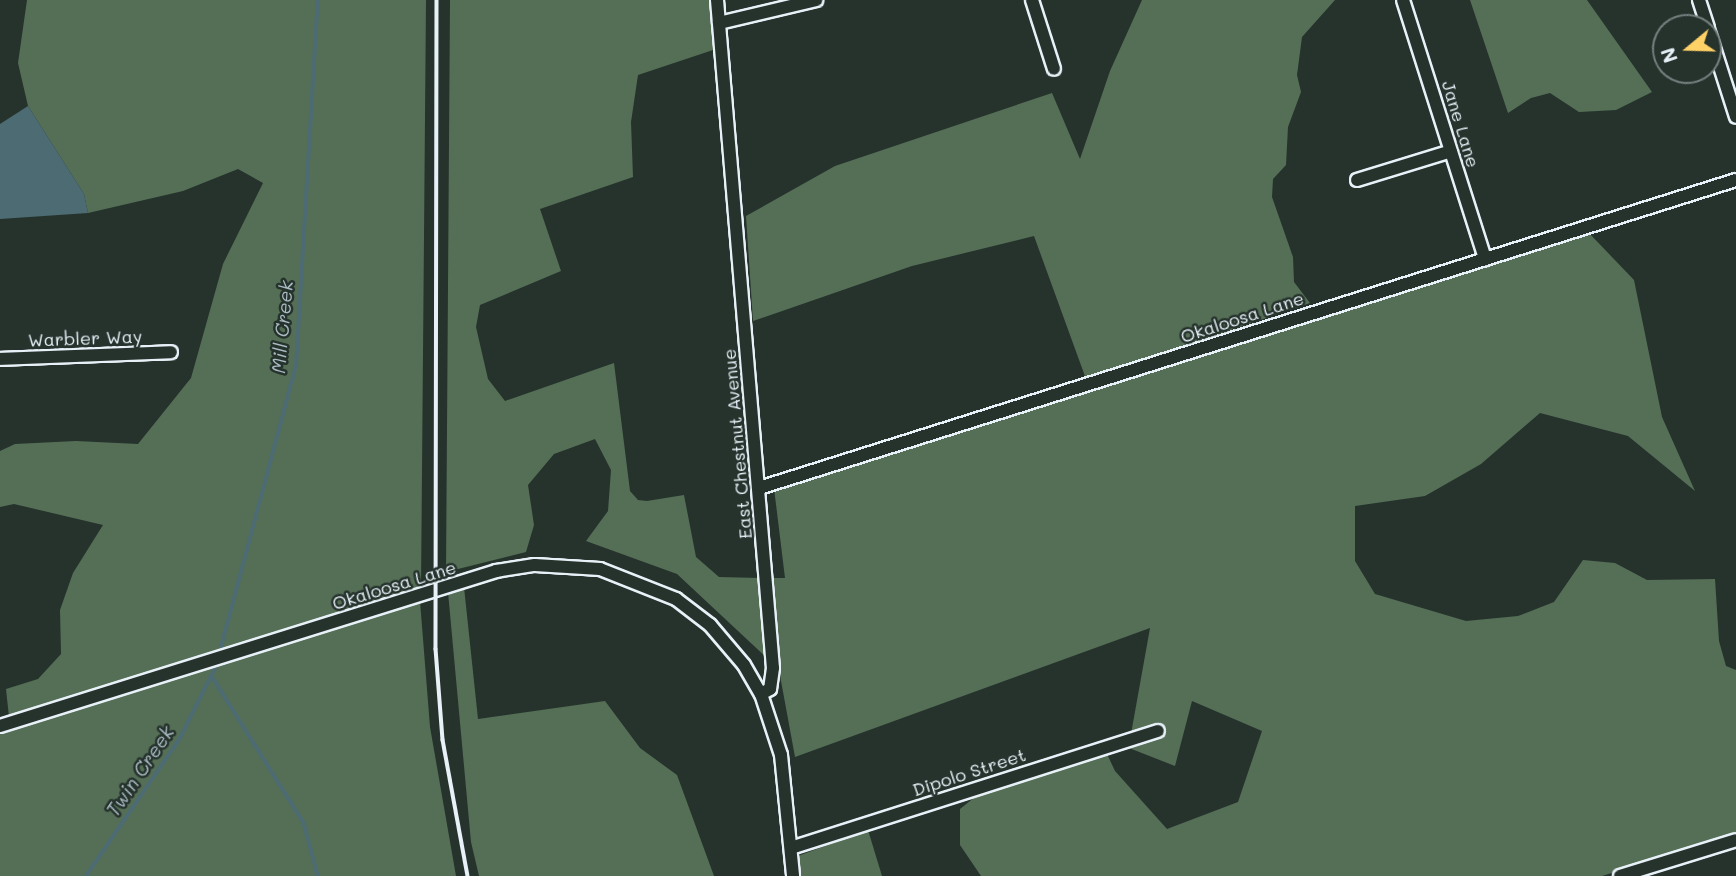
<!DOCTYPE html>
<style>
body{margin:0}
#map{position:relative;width:1736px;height:876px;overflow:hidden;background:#26332d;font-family:Mali,sans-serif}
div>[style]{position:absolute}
.green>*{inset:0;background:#556f56}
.water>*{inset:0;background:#4d6b73}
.stream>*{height:3.5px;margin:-1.75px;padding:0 1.75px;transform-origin:1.75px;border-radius:1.75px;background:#4d6b73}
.roads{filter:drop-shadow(2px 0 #e8f1f8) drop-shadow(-2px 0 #e8f1f8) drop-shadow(0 2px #e8f1f8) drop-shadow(0 -2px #e8f1f8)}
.minor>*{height:12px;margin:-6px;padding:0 6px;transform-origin:6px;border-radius:6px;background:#26332d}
.rail>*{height:3.5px;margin:-1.75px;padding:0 1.75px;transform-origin:1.75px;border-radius:1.75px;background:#e8f1f8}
span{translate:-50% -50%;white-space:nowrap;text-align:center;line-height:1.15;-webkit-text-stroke:5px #26332d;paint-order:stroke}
.street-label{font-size:18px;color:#e8f1f8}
.water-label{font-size:19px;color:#aabbc3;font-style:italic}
.north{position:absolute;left:1652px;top:14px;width:70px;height:70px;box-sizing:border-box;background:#26332d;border:2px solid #747f7e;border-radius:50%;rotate:251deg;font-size:19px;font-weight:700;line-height:28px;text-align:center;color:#e8f1f8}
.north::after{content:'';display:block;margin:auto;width:24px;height:32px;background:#ffd166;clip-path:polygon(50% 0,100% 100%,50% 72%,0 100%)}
</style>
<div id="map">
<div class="green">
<i style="clip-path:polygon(27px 0,426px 0,421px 590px,9px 717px,6px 689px,38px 679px,61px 654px,60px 610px,73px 573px,103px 525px,14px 504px,0 507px,0 451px,15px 444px,76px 441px,138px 444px,191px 378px,223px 264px,263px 183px,238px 169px,183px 191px,88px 213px,84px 194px,28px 106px,18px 63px)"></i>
<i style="clip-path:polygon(450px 0,711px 0,716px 49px,638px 75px,631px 122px,633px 177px,540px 209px,561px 271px,480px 305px,476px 327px,488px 379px,505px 401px,614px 363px,630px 491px,638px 500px,647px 501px,684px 495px,696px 557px,719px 577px,760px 578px,766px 657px,677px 574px,586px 541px,608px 511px,611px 470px,595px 439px,554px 454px,528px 485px,534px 525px,526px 552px,446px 572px)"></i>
<i style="clip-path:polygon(1142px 0,1335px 0,1302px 37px,1297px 75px,1301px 92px,1288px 127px,1286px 165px,1273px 179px,1272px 197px,1293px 257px,1294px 282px,1310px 303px,1086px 379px,1034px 236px,912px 266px,753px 321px,746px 216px,835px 166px,1052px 93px,1080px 159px,1110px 71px)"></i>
<i style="clip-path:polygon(1470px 0,1587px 0,1652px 92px,1616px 110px,1579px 112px,1550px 93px,1531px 98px,1508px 113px)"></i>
<i style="clip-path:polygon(1588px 232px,1634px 280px,1662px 417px,1695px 491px,1628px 436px,1540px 413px,1481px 464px,1425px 496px,1355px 506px,1355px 561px,1375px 594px,1466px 621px,1518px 616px,1554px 602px,1583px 560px,1615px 563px,1647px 580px,1715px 579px,1719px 641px,1726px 666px,1736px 670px,1736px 834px,1602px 876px,981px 876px,960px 845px,960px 809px,980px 793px,1068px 764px,1107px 754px,1115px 771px,1167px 829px,1238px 802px,1262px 731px,1192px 701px,1175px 766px,1129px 748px,1165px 734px,1162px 724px,1131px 734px,1150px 628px,795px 757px,779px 670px,772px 578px,785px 578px,774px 488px)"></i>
<i style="clip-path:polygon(464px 587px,478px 719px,605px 701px,640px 748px,677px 775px,714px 876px,479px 876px,471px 842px,448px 592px)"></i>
<i style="clip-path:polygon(420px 601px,430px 727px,456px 876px,0 876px,0 731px)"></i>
<i style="clip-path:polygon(868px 830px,882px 876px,799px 876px,798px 856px)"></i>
</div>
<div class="water">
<i style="clip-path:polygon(28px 106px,84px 194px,88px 213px,0 219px,0 124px)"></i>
</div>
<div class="stream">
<i style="left:221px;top:647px;width:291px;rotate:-75.1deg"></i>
<i style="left:296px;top:366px;width:367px;rotate:-86.6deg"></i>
<i style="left:213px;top:678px;width:171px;rotate:57.9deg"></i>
<i style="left:304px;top:823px;width:55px;rotate:75.2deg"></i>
<i style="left:86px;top:876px;width:167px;rotate:-55.7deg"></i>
<i style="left:180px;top:738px;width:78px;rotate:-63.4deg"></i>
</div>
<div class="roads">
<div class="minor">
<i style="left:717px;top:0;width:670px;rotate:85.21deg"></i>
<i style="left:773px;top:668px;width:21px;rotate:98deg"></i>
<i style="left:770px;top:689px;width:10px;rotate:151deg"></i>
<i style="left:1032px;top:0;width:72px;rotate:72.3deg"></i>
<i style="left:1403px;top:0;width:272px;rotate:72.4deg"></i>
<i style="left:1699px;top:0;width:29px;rotate:72deg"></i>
<i style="left:719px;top:23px;width:100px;rotate:-13.3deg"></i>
<i style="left:1708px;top:29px;width:92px;rotate:72.3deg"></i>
<i style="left:1357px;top:180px;width:98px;rotate:-17.1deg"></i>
<i style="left:0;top:359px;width:171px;rotate:-2.3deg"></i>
<i style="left:759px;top:488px;width:1024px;rotate:-17.5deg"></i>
<i style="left:0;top:726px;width:520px;rotate:-17.35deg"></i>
<i style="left:496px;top:571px;width:39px;rotate:-9deg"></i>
<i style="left:535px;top:565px;width:65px;rotate:3.5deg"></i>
<i style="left:600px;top:569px;width:82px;rotate:21.5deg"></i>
<i style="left:676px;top:599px;width:43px;rotate:37.4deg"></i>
<i style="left:710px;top:625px;width:52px;rotate:49.6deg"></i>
<i style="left:744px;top:665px;width:34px;rotate:60deg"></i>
<i style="left:761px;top:694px;width:64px;rotate:71.8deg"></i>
<i style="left:781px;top:755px;width:122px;rotate:84.3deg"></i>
<i style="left:791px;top:848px;width:385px;rotate:-17.7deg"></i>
<i style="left:1620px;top:876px;width:121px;rotate:-17.2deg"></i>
</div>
</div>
<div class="rail">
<i style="left:437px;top:0;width:649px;rotate:90.09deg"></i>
<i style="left:436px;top:649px;width:91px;rotate:85.6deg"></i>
<i style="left:443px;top:740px;width:138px;rotate:79.6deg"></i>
</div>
<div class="street-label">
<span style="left:1461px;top:124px;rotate:73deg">Jane Lane</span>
<span style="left:1242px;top:317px;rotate:-18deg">Okaloosa Lane</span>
<span style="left:85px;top:338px;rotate:-2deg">Warbler Way</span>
<span style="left:737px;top:444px;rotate:-95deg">East Chestnut Avenue</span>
<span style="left:394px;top:585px;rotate:-17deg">Okaloosa Lane</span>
<span style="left:969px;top:772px;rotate:-18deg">Dipolo Street</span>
</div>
<div class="water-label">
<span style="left:282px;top:327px;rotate:-85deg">Mill Creek</span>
<span style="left:140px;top:771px;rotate:-56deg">Twin Creek</span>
</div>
<div class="north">N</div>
</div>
